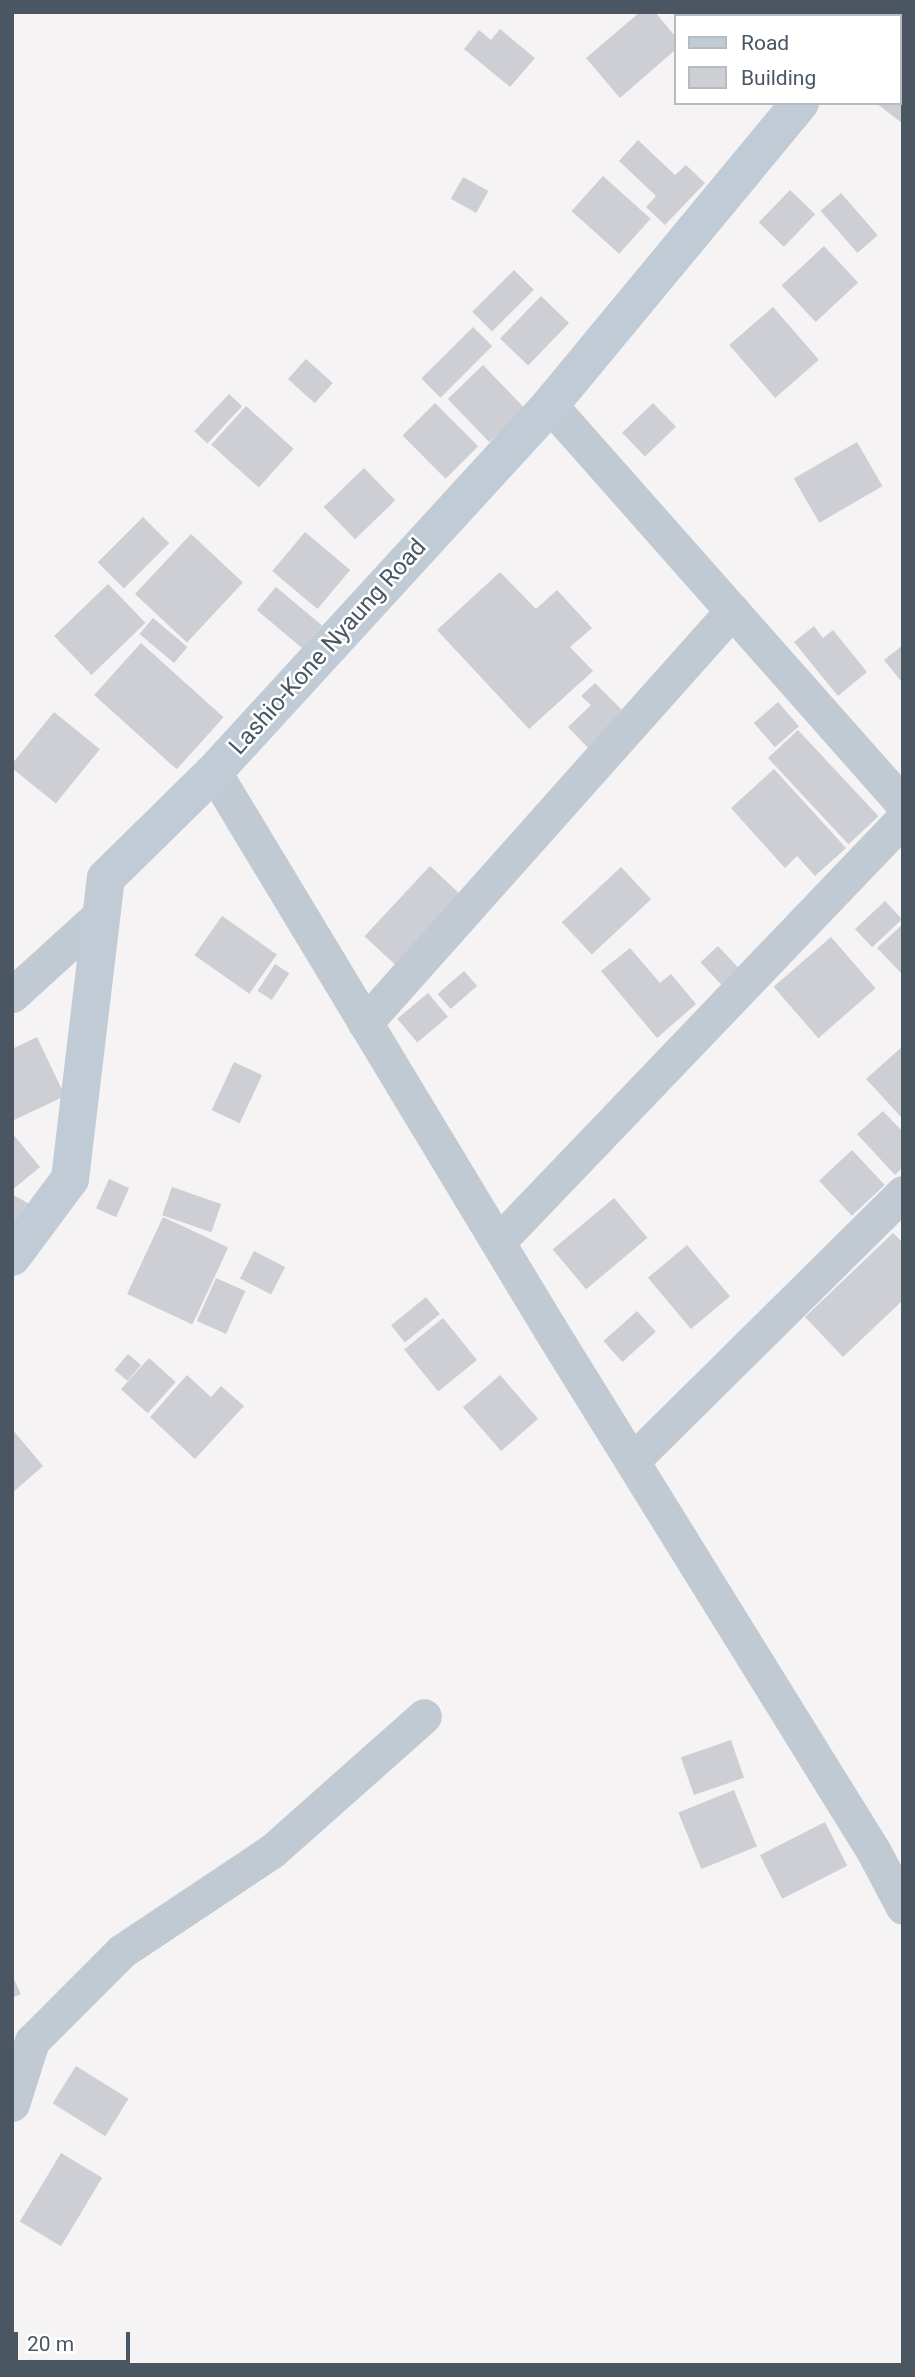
<!DOCTYPE html>
<style>
body{margin:0}
#map{position:relative;width:915px;height:2377px;overflow:hidden;background:#f5f3f3;font-family:Roboto,sans-serif}
div>[style]{position:absolute}
.building>*{inset:0;background:#cdcfd5;transform-origin:0 0}
.street>*{height:35px;margin:-17.5px;padding:0 17.5px;transform-origin:17.5px;border-radius:17.5px;background:#c1cad2}
.secondary>*{height:38px;margin:-19px;padding:0 19px;transform-origin:19px;border-radius:19px;background:#c1cbd6}
span{translate:-50% -50%;white-space:nowrap;text-align:center;line-height:1.15;-webkit-text-stroke:5px #fff;paint-order:stroke}
.street-label{font-size:24px;color:#4a5661}
.frame{position:absolute;inset:0;border:14px solid #4a5661;pointer-events:none}
.legend{position:absolute;left:674px;top:14px;width:228px;height:91px;box-sizing:border-box;background:#fff;border:2px solid #b7bbc0;margin:0;padding:9px 12px;list-style:none;font-size:21px;color:#4a5661}
.legend li{display:flex;align-items:center;gap:14px;height:35px}
.legend b{width:35px;border:2px solid #b7bbc0}
.scale{position:absolute;left:14px;top:2332px;width:116px;height:32px;box-sizing:border-box;border:4px solid #4a5661;border-top:0;padding-left:9px;font-size:21px;line-height:24px;white-space:nowrap;color:#4a5661;-webkit-text-stroke:5px #fff;paint-order:stroke}
</style>
<div id="map">
<div class="building">
<i style="clip-path:polygon(640px 12px,655px 12px,675px 36px,675px 50px,620px 98px,586px 58px)"></i>
<i style="clip-path:polygon(500px 29px,535px 58px,510px 87px,464px 49px,479px 30px,491px 40px)"></i>
<i style="clip-path:polygon(903px 64px,903px 124px,876px 103px,899px 103px)"></i>
<i style="clip-path:polygon(638px 140px,675px 175px,686px 165px,705px 183px,665px 225px,646px 207px,656px 196px,619px 161px)"></i>
<i style="left:603px;top:176px;width:64px;height:47px;rotate:42deg"></i>
<i style="left:463px;top:177px;width:29px;height:25px;rotate:29deg"></i>
<i style="left:790px;top:190px;width:35px;height:45px;rotate:44deg"></i>
<i style="left:841px;top:193px;width:56px;height:27px;rotate:49deg"></i>
<i style="left:824px;top:246px;width:50px;height:58px;rotate:47deg"></i>
<i style="left:514px;top:270px;width:28px;height:59px;rotate:45deg"></i>
<i style="left:541px;top:296px;width:39px;height:59px;rotate:44deg"></i>
<i style="left:773px;top:307px;width:70px;height:58px;rotate:49deg"></i>
<i style="left:473px;top:327px;width:27px;height:73px;rotate:45deg"></i>
<i style="left:306px;top:359px;width:36px;height:27px;rotate:42deg"></i>
<i style="left:483px;top:365px;width:60px;height:49px;rotate:46deg"></i>
<i style="left:229px;top:394px;width:18px;height:51px;rotate:43deg"></i>
<i style="left:435px;top:403px;width:61px;height:46px;rotate:45deg"></i>
<i style="left:653px;top:403px;width:33px;height:43px;rotate:46deg"></i>
<i style="left:246px;top:406px;width:64px;height:52px;rotate:42deg"></i>
<i style="left:857px;top:442px;width:51px;height:73px;rotate:60deg"></i>
<i style="left:364px;top:468px;width:45px;height:56px;rotate:46deg"></i>
<i style="left:143px;top:517px;width:37px;height:64px;rotate:45deg"></i>
<i style="left:305px;top:532px;width:59px;height:51px;rotate:40deg"></i>
<i style="left:191px;top:534px;width:71px;height:82px;rotate:43deg"></i>
<i style="clip-path:polygon(500px 572px,536px 609px,557px 590px,592px 628px,570px 647px,593px 671px,529px 729px,437px 630px)"></i>
<i style="left:108px;top:584px;width:54px;height:75px;rotate:46deg"></i>
<i style="left:276px;top:587px;width:60px;height:30px;rotate:40deg"></i>
<i style="left:153px;top:618px;width:45px;height:21px;rotate:40deg"></i>
<i style="clip-path:polygon(814px 626px,823px 638px,833px 630px,867px 672px,838px 696px,794px 642px)"></i>
<i style="left:141px;top:643px;width:111px;height:70px;rotate:42deg"></i>
<i style="clip-path:polygon(903px 645px,903px 680px,901px 681px,884px 660px)"></i>
<i style="clip-path:polygon(595px 683px,628px 716px,592px 752px,568px 727px,591px 705px,581px 696px)"></i>
<i style="left:778px;top:702px;width:32px;height:32px;rotate:49deg"></i>
<i style="left:54px;top:712px;width:59px;height:70px;rotate:39deg"></i>
<i style="left:798px;top:730px;width:118px;height:41px;rotate:47deg"></i>
<i style="clip-path:polygon(774px 769px,846px 848px,815px 876px,797px 856px,785px 868px,731px 808px)"></i>
<i style="left:430px;top:866px;width:42px;height:96px;rotate:43deg"></i>
<i style="left:621px;top:867px;width:44px;height:81px;rotate:47deg"></i>
<i style="left:885px;top:901px;width:25px;height:41px;rotate:47deg"></i>
<i style="left:222px;top:916px;width:67px;height:48px;rotate:35deg"></i>
<i style="clip-path:polygon(903px 924px,903px 975px,877px 948px)"></i>
<i style="left:831px;top:937px;width:68px;height:76px;rotate:49deg"></i>
<i style="left:718px;top:946px;width:35px;height:24px;rotate:47deg"></i>
<i style="clip-path:polygon(630px 948px,660px 983px,671px 974px,696px 1004px,657px 1038px,601px 971px)"></i>
<i style="left:275px;top:964px;width:17px;height:32px;rotate:33deg"></i>
<i style="left:464px;top:971px;width:20px;height:35px;rotate:49deg"></i>
<i style="left:428px;top:993px;width:31px;height:40px;rotate:50deg"></i>
<i style="clip-path:polygon(37px 1037px,65px 1096px,12px 1121px,12px 1049px)"></i>
<i style="clip-path:polygon(903px 1046px,903px 1119px,866px 1079px)"></i>
<i style="left:234px;top:1062px;width:31px;height:53px;rotate:25deg"></i>
<i style="clip-path:polygon(883px 1111px,903px 1132px,903px 1167px,895px 1175px,857px 1134px)"></i>
<i style="clip-path:polygon(12px 1133px,40px 1167px,12px 1190px)"></i>
<i style="left:852px;top:1150px;width:48px;height:45px;rotate:47deg"></i>
<i style="left:109px;top:1179px;width:22px;height:32px;rotate:24deg"></i>
<i style="left:172px;top:1187px;width:52px;height:30px;rotate:19deg"></i>
<i style="clip-path:polygon(12px 1194px,31px 1205px,12px 1232px)"></i>
<i style="left:614px;top:1198px;width:52px;height:80px;rotate:50deg"></i>
<i style="left:163px;top:1217px;width:72px;height:85px;rotate:25deg"></i>
<i style="clip-path:polygon(893px 1233px,903px 1243px,903px 1300px,843px 1357px,805px 1317px)"></i>
<i style="left:687px;top:1245px;width:67px;height:51px;rotate:50deg"></i>
<i style="left:254px;top:1251px;width:35px;height:31px;rotate:27deg"></i>
<i style="left:216px;top:1278px;width:32px;height:47px;rotate:24deg"></i>
<i style="left:426px;top:1297px;width:22px;height:45px;rotate:51deg"></i>
<i style="left:637px;top:1311px;width:28px;height:45px;rotate:48deg"></i>
<i style="left:443px;top:1318px;width:54px;height:50px;rotate:51deg"></i>
<i style="left:128px;top:1354px;width:17px;height:21px;rotate:40deg"></i>
<i style="left:149px;top:1358px;width:36px;height:42px;rotate:42deg"></i>
<i style="clip-path:polygon(187px 1375px,211px 1397px,221px 1386px,244px 1406px,195px 1459px,150px 1417px)"></i>
<i style="left:500px;top:1375px;width:58px;height:49px;rotate:49deg"></i>
<i style="clip-path:polygon(12px 1429px,43px 1466px,12px 1493px)"></i>
<i style="left:731px;top:1740px;width:40px;height:53px;rotate:71deg"></i>
<i style="left:734px;top:1790px;width:61px;height:60px;rotate:68deg"></i>
<i style="left:825px;top:1822px;width:49px;height:73px;rotate:63deg"></i>
<i style="clip-path:polygon(12px 1975px,21px 1994px,12px 1998px)"></i>
<i style="left:76px;top:2066px;width:62px;height:44px;rotate:32deg"></i>
<i style="left:61px;top:2153px;width:48px;height:80px;rotate:31deg"></i>
</div>
<div class="street">
<i style="left:550px;top:405px;width:533px;rotate:48.5deg"></i>
<i style="left:214px;top:772px;width:650px;rotate:58.9deg"></i>
<i style="left:550px;top:1329px;width:615px;rotate:58.22deg"></i>
<i style="left:874px;top:1852px;width:62px;rotate:62.2deg"></i>
<i style="left:12px;top:995px;width:122px;rotate:-42.3deg"></i>
<i style="left:365px;top:1023px;width:552px;rotate:-48.31deg"></i>
<i style="left:498px;top:1242px;width:586px;rotate:-46.25deg"></i>
<i style="left:632px;top:1461px;width:381px;rotate:-44.7deg"></i>
<i style="left:12px;top:2104px;width:66px;rotate:-72.4deg"></i>
<i style="left:32px;top:2041px;width:127px;rotate:-45deg"></i>
<i style="left:122px;top:1951px;width:180px;rotate:-33.7deg"></i>
<i style="left:272px;top:1851px;width:203px;rotate:-41.6deg"></i>
</div>
<div class="secondary">
<i style="left:873px;top:16px;width:5px;rotate:-53deg"></i>
<i style="left:12px;top:1257px;width:97px;rotate:-53.4deg"></i>
<i style="left:70px;top:1179px;width:303px;rotate:-83.2deg"></i>
<i style="left:106px;top:878px;width:151px;rotate:-44.5deg"></i>
<i style="left:214px;top:772px;width:498px;rotate:-47.5deg"></i>
<i style="left:550px;top:405px;width:392px;rotate:-50.4deg"></i>
</div>
<div class="street-label">
<span style="left:328px;top:647px;rotate:-48deg">Lashio-Kone Nyaung Road</span>
</div>
<div class="frame"></div>
<ul class="legend">
<li><b style="height:9px;background:#c1cbd6"></b>Road</li>
<li><b style="height:19px;background:#cdcfd5"></b>Building</li>
</ul>
<div class="scale">20 m</div>
</div>
